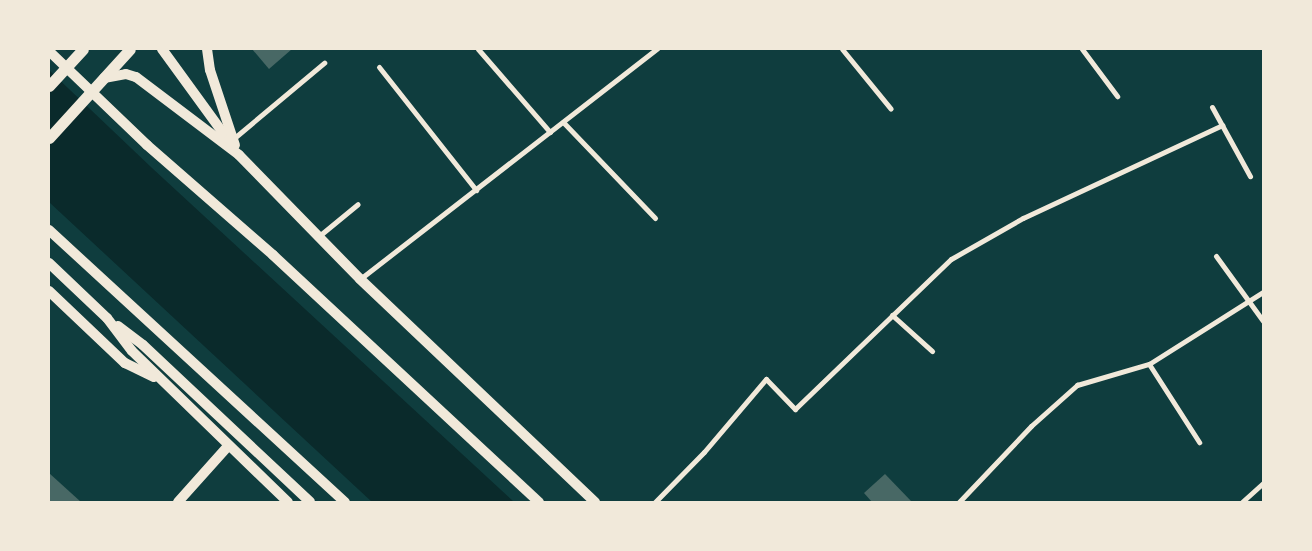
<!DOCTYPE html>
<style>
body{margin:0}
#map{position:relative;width:1312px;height:551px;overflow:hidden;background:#0f3d3e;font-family:Lato,sans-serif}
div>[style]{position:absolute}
.water>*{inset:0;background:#0a2a2b}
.building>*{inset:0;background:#486865}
.minor>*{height:5px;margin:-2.5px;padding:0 2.5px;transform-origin:2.5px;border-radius:2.5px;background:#f1e9da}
.secondary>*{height:10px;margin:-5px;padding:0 5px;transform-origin:5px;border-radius:5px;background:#f1e9da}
.primary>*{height:11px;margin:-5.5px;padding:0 5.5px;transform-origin:5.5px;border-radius:5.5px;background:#f1e9da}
span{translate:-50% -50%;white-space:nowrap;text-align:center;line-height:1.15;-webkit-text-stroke:5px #f1e9da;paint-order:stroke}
.frame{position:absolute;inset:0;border:50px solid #f1e9da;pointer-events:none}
</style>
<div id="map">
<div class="water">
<i style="clip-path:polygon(49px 70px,152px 168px,514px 502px,372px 502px,49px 202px)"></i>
</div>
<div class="building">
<i style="clip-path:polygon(252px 49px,292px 49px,269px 69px)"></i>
<i style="clip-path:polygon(49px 473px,81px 502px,49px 502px)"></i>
<i style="clip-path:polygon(885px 474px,912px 502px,872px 502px,864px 493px)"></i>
</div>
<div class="minor">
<i style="left:478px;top:49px;width:110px;rotate:49.1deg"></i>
<i style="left:842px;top:49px;width:77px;rotate:50.8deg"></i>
<i style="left:1082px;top:49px;width:59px;rotate:53.3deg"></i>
<i style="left:379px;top:67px;width:157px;rotate:51.7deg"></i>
<i style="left:1212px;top:107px;width:79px;rotate:61.2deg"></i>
<i style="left:563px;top:122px;width:133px;rotate:46.2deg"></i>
<i style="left:233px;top:139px;width:119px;rotate:-39.9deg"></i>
<i style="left:319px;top:236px;width:50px;rotate:-39.4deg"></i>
<i style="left:1216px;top:256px;width:80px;rotate:54.1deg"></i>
<i style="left:360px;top:279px;width:376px;rotate:-37.8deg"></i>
<i style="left:892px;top:315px;width:54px;rotate:42deg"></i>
<i style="left:1149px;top:364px;width:93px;rotate:57.3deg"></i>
<i style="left:655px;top:502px;width:70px;rotate:-45.6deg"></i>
<i style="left:704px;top:452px;width:96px;rotate:-49.7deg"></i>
<i style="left:766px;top:379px;width:42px;rotate:46deg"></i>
<i style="left:795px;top:409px;width:216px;rotate:-43.9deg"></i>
<i style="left:951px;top:259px;width:83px;rotate:-29.7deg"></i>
<i style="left:1023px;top:218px;width:220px;rotate:-25deg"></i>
<i style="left:959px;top:502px;width:105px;rotate:-46.5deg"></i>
<i style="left:1031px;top:426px;width:62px;rotate:-41.7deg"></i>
<i style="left:1077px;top:385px;width:75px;rotate:-16.3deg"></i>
<i style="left:1149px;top:364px;width:135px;rotate:-32.3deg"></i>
<i style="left:1242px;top:502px;width:28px;rotate:-42deg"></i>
</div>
<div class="secondary">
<i style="left:162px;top:49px;width:117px;rotate:54deg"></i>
<i style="left:207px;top:49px;width:21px;rotate:82deg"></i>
<i style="left:210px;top:70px;width:79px;rotate:71.6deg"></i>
<i style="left:49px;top:51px;width:136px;rotate:43.8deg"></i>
<i style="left:147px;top:145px;width:167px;rotate:41.1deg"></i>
<i style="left:273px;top:255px;width:363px;rotate:42.9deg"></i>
<i style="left:104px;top:78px;width:22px;rotate:-10deg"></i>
<i style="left:126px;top:74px;width:10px;rotate:17deg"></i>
<i style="left:136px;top:77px;width:129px;rotate:37.1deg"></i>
<i style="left:239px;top:155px;width:173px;rotate:45.7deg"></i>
<i style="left:360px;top:279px;width:324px;rotate:43.5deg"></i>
<i style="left:49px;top:230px;width:402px;rotate:42.6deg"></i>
<i style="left:49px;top:263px;width:80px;rotate:43.5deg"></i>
<i style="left:107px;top:318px;width:41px;rotate:52.9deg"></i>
<i style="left:132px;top:351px;width:217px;rotate:44.1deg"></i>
<i style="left:49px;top:291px;width:105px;rotate:43.5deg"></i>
<i style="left:125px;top:363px;width:32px;rotate:26deg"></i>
<i style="left:118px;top:326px;width:31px;rotate:37deg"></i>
<i style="left:143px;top:345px;width:229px;rotate:43.2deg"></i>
<i style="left:178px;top:502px;width:75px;rotate:-48.2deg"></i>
</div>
<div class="primary">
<i style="left:49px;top:86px;width:50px;rotate:-47.4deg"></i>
<i style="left:49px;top:138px;width:120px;rotate:-47.7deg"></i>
</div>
<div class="frame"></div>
</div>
